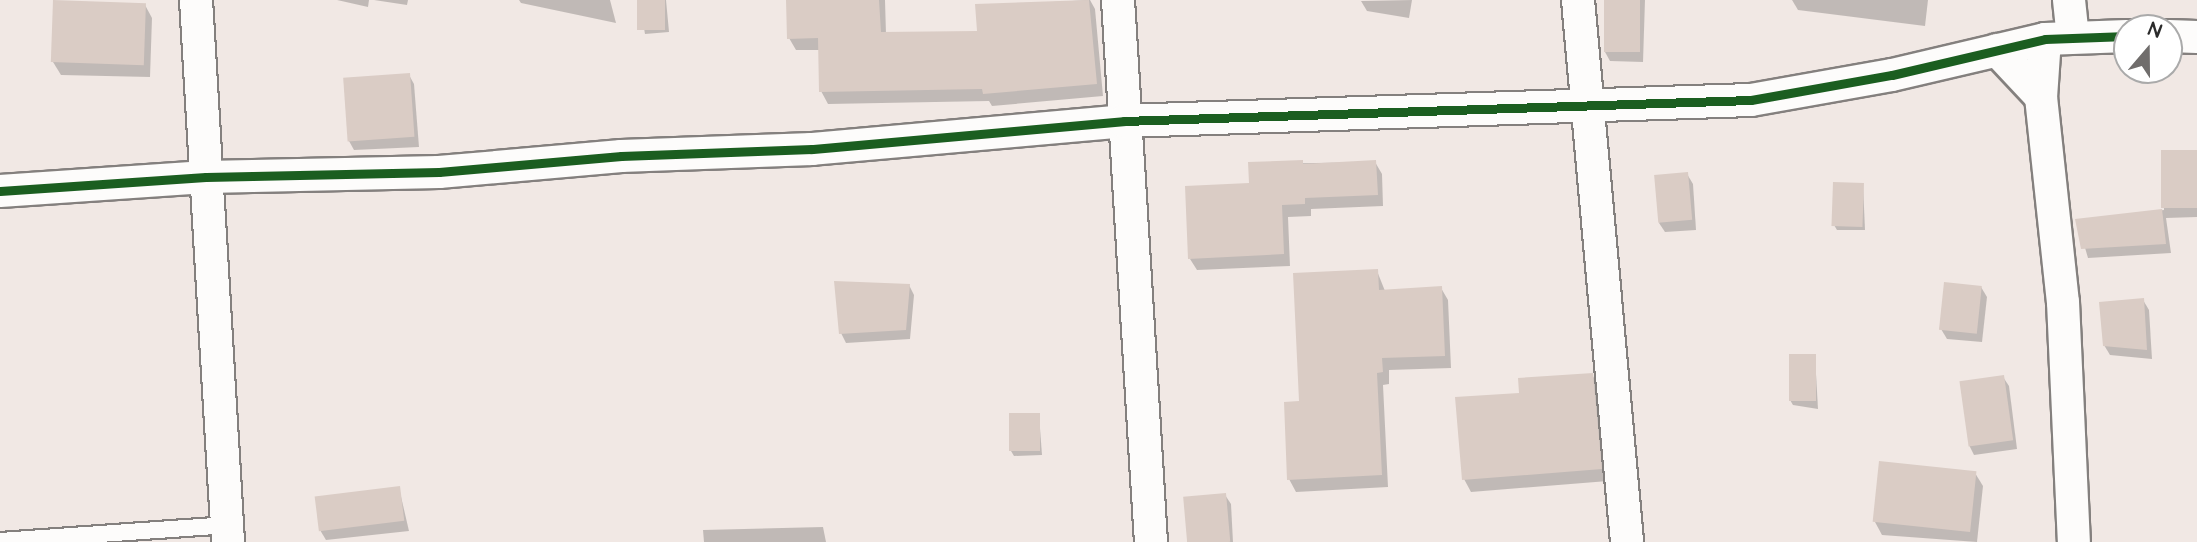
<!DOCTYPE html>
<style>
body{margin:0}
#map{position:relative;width:2197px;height:542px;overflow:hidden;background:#f1e8e4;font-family:"Architects Daughter",sans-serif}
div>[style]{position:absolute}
.shadow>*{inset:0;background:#0003}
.building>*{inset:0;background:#daccc5;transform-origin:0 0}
.roads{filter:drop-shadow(2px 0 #84807e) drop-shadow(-2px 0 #84807e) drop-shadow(0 2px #84807e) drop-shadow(0 -2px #84807e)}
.lane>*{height:16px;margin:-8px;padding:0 8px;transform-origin:8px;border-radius:8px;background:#fdfcfb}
.street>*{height:32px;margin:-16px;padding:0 16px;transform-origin:16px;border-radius:16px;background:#fdfcfb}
.cycleway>*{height:9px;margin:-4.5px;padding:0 4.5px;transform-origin:4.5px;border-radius:4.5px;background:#1b5e20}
span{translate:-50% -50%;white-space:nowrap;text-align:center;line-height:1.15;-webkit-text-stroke:5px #fff;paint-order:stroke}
.north{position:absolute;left:2113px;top:14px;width:70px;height:70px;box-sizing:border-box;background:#fff;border:2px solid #aaa;border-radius:50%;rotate:20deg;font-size:19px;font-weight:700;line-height:28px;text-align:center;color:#2b2b2b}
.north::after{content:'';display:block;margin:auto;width:24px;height:32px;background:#706d6c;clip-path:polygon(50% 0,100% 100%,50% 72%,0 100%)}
</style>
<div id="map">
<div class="shadow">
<i style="clip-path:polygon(337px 0,369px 0,368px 7px)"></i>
<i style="clip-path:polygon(374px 0,408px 0,407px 5px)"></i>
<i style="clip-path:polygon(519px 0,610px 0,616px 23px,521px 3px)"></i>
<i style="clip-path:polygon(639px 0,666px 0,669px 32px,645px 34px)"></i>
<i style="clip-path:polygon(788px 0,885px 0,886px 34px,979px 32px,977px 6px,1090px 0,1095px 9px,1103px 96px,992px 106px,989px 101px,828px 104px,821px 91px,820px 50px,796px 50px,789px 38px)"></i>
<i style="clip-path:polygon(1412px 0,1409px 18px,1367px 11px,1361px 1px)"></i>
<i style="clip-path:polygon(1606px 0,1645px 0,1643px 62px,1610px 61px,1605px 52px)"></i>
<i style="clip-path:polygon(1792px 0,1928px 0,1925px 26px,1798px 10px)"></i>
<i style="clip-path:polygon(145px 5px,152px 18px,150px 77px,61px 75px,53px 62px)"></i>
<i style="clip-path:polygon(409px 75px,414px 84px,419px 147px,354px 150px,349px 141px)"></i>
<i style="clip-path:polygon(2197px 152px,2197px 217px,2166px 218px,2171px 253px,2088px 258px,2077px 220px,2164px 210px,2162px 153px)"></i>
<i style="clip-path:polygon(1375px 162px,1382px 174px,1383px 206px,1311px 209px,1311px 216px,1288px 217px,1290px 266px,1197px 270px,1190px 259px,1251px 185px,1250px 164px)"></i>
<i style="clip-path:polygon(1687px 174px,1693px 184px,1696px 230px,1665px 232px,1659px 223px)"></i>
<i style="clip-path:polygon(1863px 184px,1865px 230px,1837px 230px,1834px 225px)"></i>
<i style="clip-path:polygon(1377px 271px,1385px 291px,1441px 288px,1448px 300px,1451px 368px,1389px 370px,1389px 384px,1383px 385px,1388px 487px,1296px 492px,1289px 479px,1301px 403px)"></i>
<i style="clip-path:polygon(909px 285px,914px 295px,910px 339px,846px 343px,841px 333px)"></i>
<i style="clip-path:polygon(1981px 287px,1987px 297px,1982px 342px,1947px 339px,1941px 329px)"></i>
<i style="clip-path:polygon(2143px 300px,2149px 310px,2152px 359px,2110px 355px,2104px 345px)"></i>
<i style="clip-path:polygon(1815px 356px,1818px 409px,1793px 405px,1790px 400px)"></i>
<i style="clip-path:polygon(1592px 375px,1600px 387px,1608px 481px,1471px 492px,1464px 479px,1521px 394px)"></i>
<i style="clip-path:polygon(2003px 377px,2009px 386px,2017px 449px,1974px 455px,1969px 445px)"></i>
<i style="clip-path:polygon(1039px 415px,1042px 455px,1014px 456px,1011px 451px)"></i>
<i style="clip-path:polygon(1975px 473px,1983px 486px,1977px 542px,1882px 535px,1875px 522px)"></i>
<i style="clip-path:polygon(399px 488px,409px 531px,326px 540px,320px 530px)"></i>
<i style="clip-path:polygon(1225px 495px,1231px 504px,1233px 542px,1187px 542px)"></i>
<i style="clip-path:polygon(823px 527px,826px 542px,704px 542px,703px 530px)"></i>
</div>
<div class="building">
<i style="left:53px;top:0;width:93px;height:62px;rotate:2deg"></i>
<i style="left:637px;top:0;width:28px;height:30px"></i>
<i style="clip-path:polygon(786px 0,879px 0,881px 32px,977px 31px,975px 4px,1089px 0,1097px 84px,983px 94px,982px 89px,819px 92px,818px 38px,787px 39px)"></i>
<i style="left:1604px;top:0;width:36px;height:52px"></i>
<i style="left:410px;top:73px;width:64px;height:67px;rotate:86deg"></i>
<i style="left:2197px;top:150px;width:58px;height:36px;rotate:90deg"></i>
<i style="clip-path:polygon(1303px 160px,1303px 164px,1376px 160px,1378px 195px,1305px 198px,1305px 204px,1282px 205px,1284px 254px,1188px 259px,1185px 186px,1249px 183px,1248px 162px)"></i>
<i style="left:1688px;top:172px;width:48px;height:34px;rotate:85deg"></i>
<i style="left:1833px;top:182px;width:31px;height:44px;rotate:2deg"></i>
<i style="clip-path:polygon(2162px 209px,2166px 244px,2081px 249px,2075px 219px)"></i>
<i style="clip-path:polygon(1378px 269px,1379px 290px,1442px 286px,1445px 356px,1382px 358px,1383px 372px,1377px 373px,1382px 475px,1287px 480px,1284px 402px,1299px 401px,1293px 273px)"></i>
<i style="clip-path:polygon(834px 281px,910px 284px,906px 330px,839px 334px)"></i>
<i style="left:1944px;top:282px;width:38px;height:48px;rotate:6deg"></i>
<i style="clip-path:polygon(2144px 298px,2147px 350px,2103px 346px,2099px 302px)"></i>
<i style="left:1789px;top:354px;width:27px;height:47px"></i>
<i style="clip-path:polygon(1593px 373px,1602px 469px,1462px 480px,1455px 397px,1519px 393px,1518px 378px)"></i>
<i style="left:2004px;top:375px;width:66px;height:45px;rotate:82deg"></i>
<i style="left:1009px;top:413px;width:31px;height:38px"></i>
<i style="left:1879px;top:461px;width:98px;height:61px;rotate:6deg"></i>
<i style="left:400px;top:486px;width:35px;height:86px;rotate:83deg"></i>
<i style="left:1226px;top:493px;width:49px;height:43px;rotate:85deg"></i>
</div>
<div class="roads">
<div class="lane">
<i style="left:0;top:541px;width:228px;rotate:-4deg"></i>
</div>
<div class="street">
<i style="left:196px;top:0;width:543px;rotate:86.62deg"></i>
<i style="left:1118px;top:0;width:543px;rotate:86.52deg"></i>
<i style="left:1578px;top:0;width:544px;rotate:84.83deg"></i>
<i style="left:2069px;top:0;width:37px;rotate:84deg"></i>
<i style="left:2169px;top:36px;width:28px;rotate:2deg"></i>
<i style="left:2045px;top:39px;width:58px;rotate:93.9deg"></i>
<i style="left:2041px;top:97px;width:206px;rotate:83.9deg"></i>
<i style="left:2063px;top:302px;width:240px;rotate:87.4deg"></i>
<i style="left:1997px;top:50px;width:64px;rotate:46.9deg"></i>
<i style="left:0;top:191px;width:206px;rotate:-3.9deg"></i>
<i style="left:206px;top:177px;width:233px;rotate:-1.2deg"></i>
<i style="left:439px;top:172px;width:183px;rotate:-5deg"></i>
<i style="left:621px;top:156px;width:191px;rotate:-2.1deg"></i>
<i style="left:812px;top:149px;width:313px;rotate:-5.1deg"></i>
<i style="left:1124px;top:121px;width:627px;rotate:-1.92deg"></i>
<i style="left:1751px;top:100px;width:143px;rotate:-10.1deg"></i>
<i style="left:1892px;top:75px;width:157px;rotate:-13.2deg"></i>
<i style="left:2045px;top:39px;width:82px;rotate:-2.1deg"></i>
</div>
</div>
<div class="cycleway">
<i style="left:0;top:191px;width:206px;rotate:-3.9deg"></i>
<i style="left:206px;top:177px;width:233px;rotate:-1.2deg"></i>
<i style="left:439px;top:172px;width:183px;rotate:-5deg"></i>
<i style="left:621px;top:156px;width:191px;rotate:-2.1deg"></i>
<i style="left:812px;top:149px;width:313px;rotate:-5.1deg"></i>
<i style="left:1124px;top:121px;width:627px;rotate:-1.92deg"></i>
<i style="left:1751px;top:100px;width:143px;rotate:-10.1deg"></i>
<i style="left:1892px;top:75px;width:157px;rotate:-13.2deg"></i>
<i style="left:2045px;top:39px;width:82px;rotate:-2.1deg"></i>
</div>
<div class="north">N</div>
</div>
